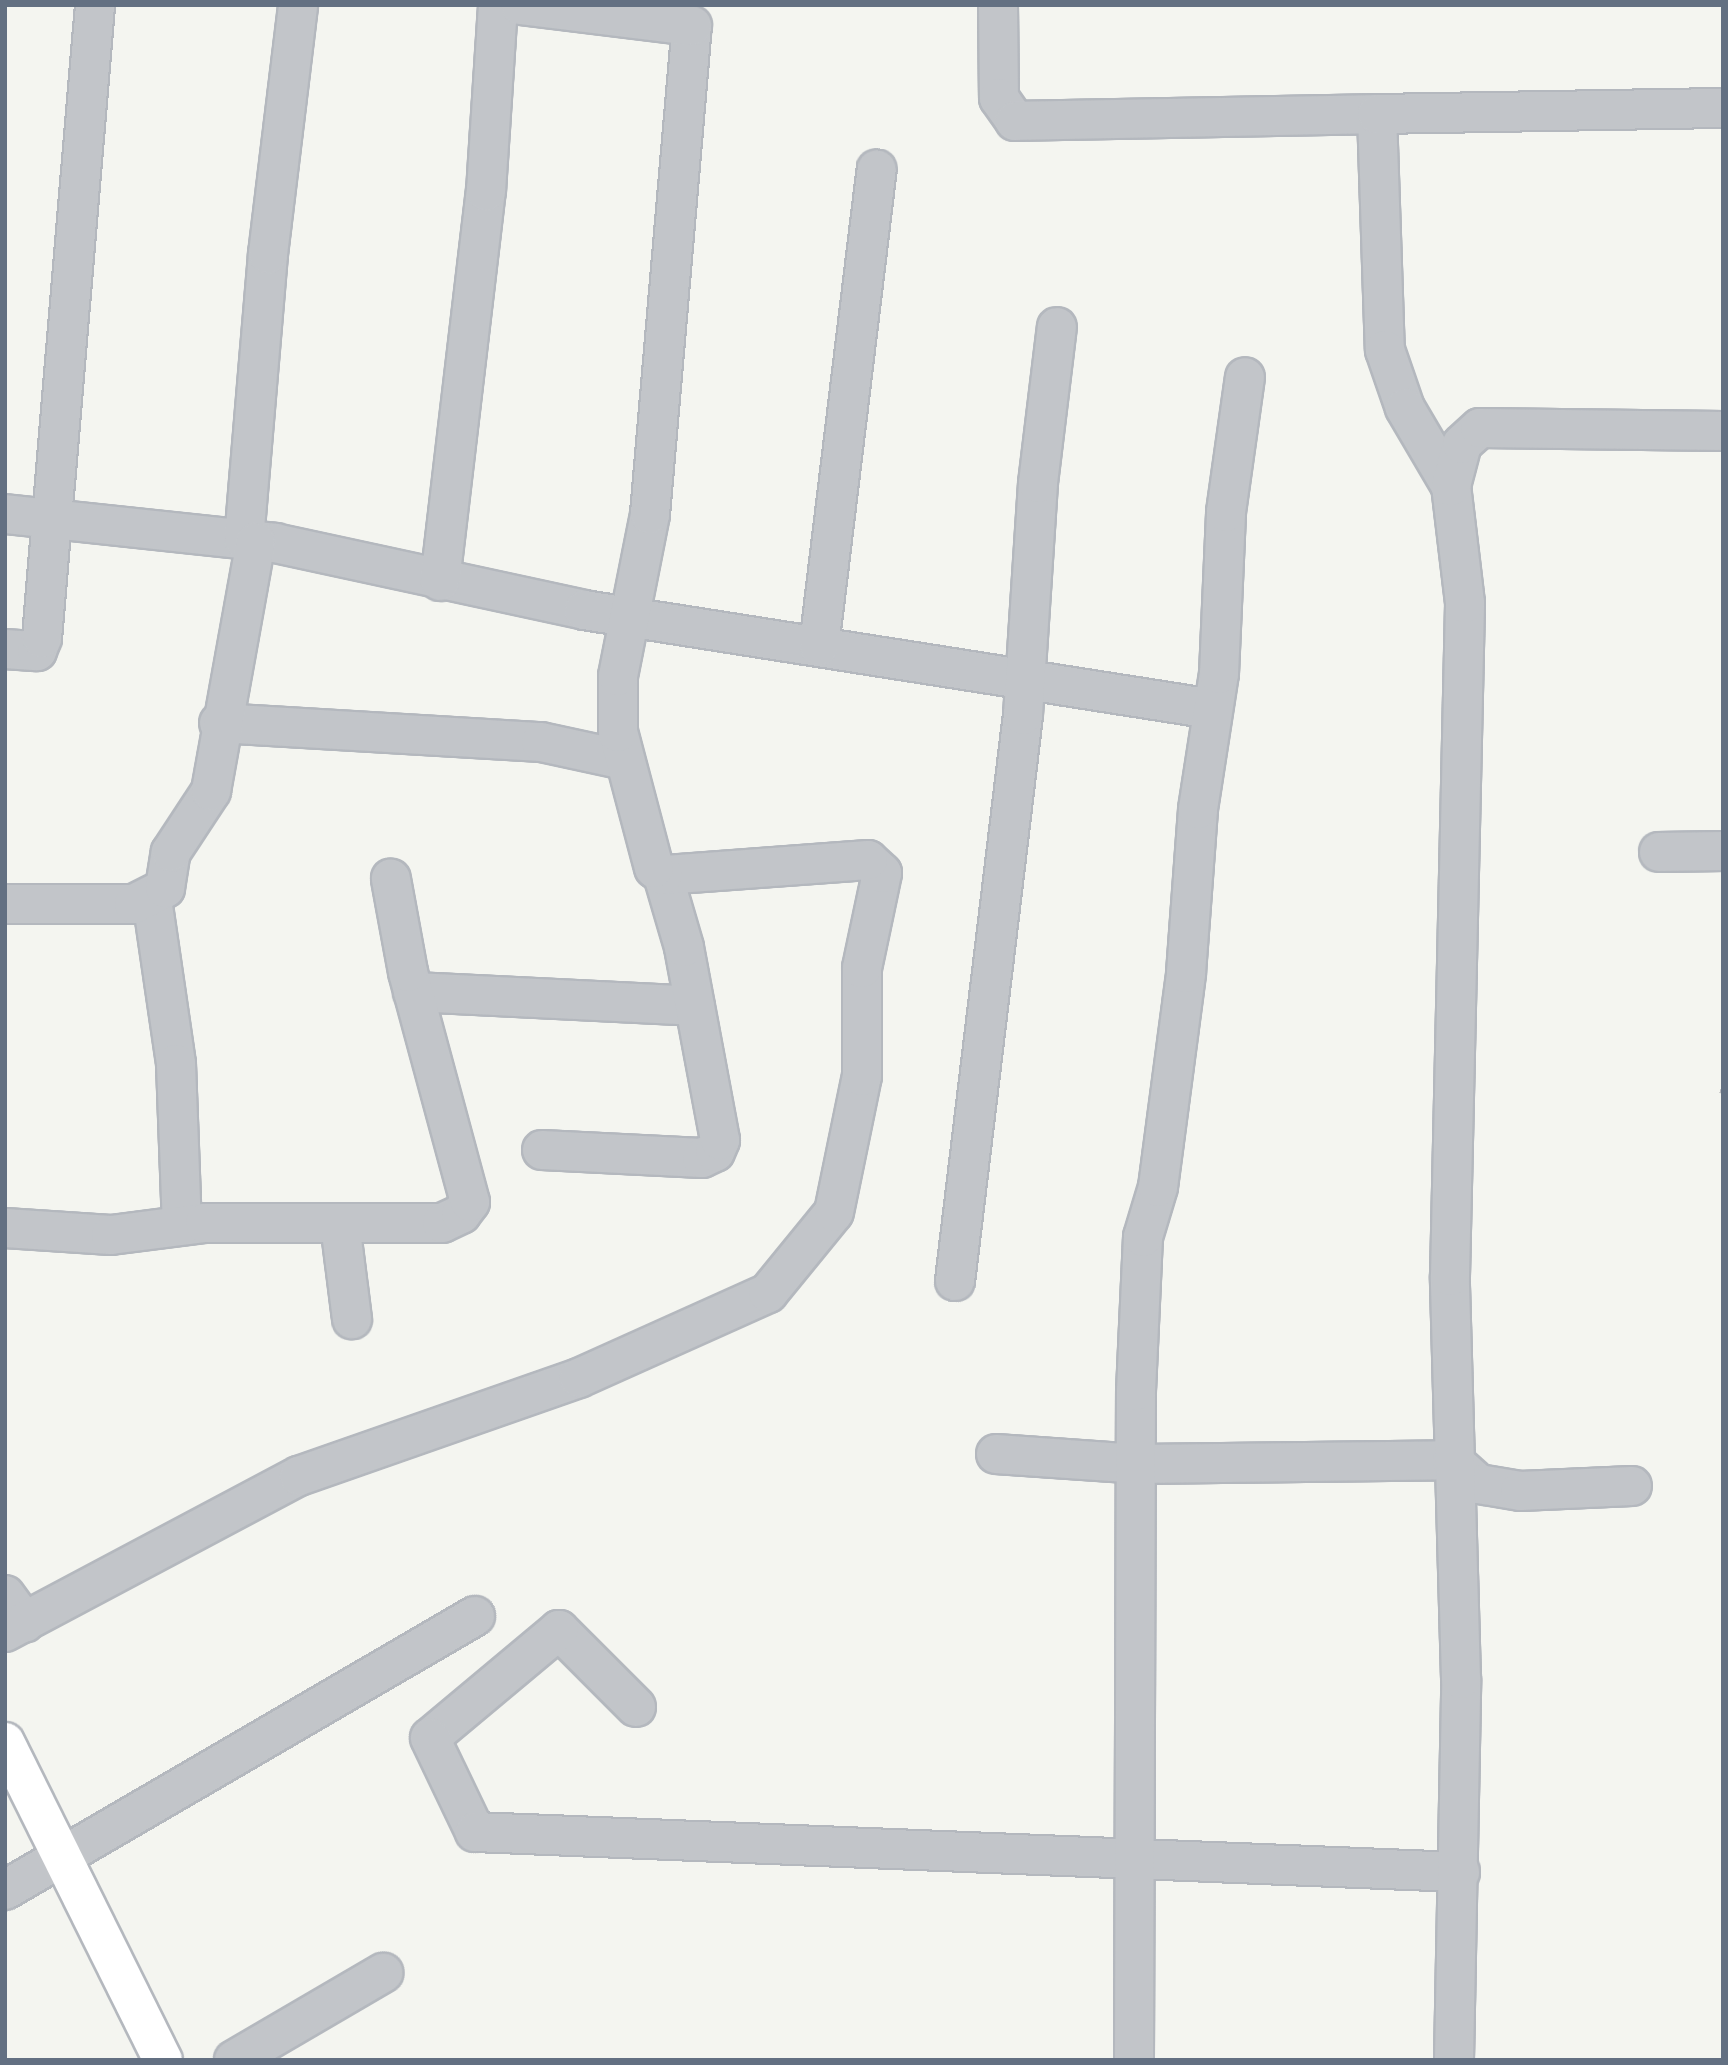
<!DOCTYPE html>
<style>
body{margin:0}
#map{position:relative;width:1728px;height:2065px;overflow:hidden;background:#f4f5f0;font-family:Jost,sans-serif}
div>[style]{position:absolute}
.path>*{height:4.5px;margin-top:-2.25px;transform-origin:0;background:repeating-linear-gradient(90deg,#bcbdc0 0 3.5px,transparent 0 7px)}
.roads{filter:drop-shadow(2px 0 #b4b8be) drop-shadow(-2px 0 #b4b8be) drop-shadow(0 2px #b4b8be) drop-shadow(0 -2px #b4b8be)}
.street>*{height:38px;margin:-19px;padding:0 19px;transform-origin:19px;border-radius:19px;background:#c2c5c9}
.secondary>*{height:38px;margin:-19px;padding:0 19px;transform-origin:19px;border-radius:19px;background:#fff}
span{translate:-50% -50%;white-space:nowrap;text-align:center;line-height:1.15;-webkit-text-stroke:7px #fff;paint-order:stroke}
.frame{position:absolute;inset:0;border:7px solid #637082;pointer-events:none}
</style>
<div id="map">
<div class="path">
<i style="left:1720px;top:1090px;width:3px;rotate:18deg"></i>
</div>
<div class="roads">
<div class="street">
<i style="left:998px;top:5px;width:93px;rotate:89.4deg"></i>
<i style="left:999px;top:98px;width:28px;rotate:55deg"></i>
<i style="left:1015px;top:121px;width:362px;rotate:-1.1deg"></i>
<i style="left:1377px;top:114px;width:236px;rotate:88.1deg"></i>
<i style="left:1385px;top:350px;width:61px;rotate:71deg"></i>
<i style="left:1405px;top:408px;width:91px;rotate:59.5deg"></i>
<i style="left:1377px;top:114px;width:346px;rotate:-1deg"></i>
<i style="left:5px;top:514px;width:272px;rotate:6.1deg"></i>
<i style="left:275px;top:543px;width:316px;rotate:12.2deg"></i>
<i style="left:584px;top:610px;width:636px;rotate:8.96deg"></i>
<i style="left:244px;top:540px;width:287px;rotate:-85.2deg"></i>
<i style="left:268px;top:254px;width:251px;rotate:-83.1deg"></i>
<i style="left:440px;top:581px;width:393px;rotate:-83.3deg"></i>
<i style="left:486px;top:191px;width:186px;rotate:-86.3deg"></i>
<i style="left:819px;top:646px;width:480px;rotate:-83.1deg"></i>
<i style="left:5px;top:649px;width:32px;rotate:4deg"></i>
<i style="left:37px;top:651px;width:14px;rotate:-69deg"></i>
<i style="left:42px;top:638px;width:635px;rotate:-85.21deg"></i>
<i style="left:219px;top:723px;width:323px;rotate:3.4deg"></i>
<i style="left:541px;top:742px;width:85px;rotate:12.2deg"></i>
<i style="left:1659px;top:852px;width:64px;rotate:-0.9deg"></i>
<i style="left:152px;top:899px;width:167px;rotate:81.7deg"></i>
<i style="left:176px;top:1064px;width:161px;rotate:87.9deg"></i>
<i style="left:5px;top:904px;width:129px"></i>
<i style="left:134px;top:904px;width:35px;rotate:-27deg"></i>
<i style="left:165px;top:888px;width:36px;rotate:-81deg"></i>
<i style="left:171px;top:852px;width:73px;rotate:-56.7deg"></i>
<i style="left:211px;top:791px;width:253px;rotate:-79.8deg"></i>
<i style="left:413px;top:992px;width:282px;rotate:2.8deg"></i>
<i style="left:542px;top:1150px;width:160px;rotate:2.9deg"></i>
<i style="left:702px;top:1158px;width:14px;rotate:-25deg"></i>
<i style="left:715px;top:1152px;width:13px;rotate:-67deg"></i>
<i style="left:720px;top:1140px;width:196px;rotate:-100.6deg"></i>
<i style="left:684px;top:947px;width:75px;rotate:-106.3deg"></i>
<i style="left:340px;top:1224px;width:96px;rotate:82.8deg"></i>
<i style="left:5px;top:1228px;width:106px;rotate:3.8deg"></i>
<i style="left:111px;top:1235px;width:95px;rotate:-7.3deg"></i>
<i style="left:205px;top:1223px;width:237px"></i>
<i style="left:442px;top:1223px;width:21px;rotate:-25deg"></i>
<i style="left:461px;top:1214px;width:15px;rotate:-53deg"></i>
<i style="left:470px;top:1202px;width:238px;rotate:-105.1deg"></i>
<i style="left:408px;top:972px;width:95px;rotate:-100.4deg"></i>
<i style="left:955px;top:1281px;width:570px;rotate:-83.15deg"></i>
<i style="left:1023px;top:715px;width:232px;rotate:-86.3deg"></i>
<i style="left:1038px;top:483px;width:157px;rotate:-83.1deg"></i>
<i style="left:996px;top:1454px;width:142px;rotate:4deg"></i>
<i style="left:1138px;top:1464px;width:314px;rotate:-0.7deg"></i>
<i style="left:1452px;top:1460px;width:36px;rotate:42deg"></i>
<i style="left:1479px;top:1484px;width:42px;rotate:9.7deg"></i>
<i style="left:1520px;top:1491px;width:112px;rotate:-2.6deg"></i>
<i style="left:5px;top:1595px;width:34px;rotate:54deg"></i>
<i style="left:5px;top:1632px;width:333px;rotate:-28deg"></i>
<i style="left:299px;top:1476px;width:297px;rotate:-19.3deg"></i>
<i style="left:579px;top:1378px;width:207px;rotate:-24.2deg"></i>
<i style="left:768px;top:1293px;width:104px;rotate:-50.8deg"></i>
<i style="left:834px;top:1212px;width:139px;rotate:-78.4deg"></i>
<i style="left:862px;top:1076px;width:108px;rotate:-90deg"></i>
<i style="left:862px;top:968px;width:97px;rotate:-78.1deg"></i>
<i style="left:882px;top:873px;width:19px;rotate:-137deg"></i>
<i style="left:868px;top:860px;width:206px;rotate:175.8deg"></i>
<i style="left:663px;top:875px;width:11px;rotate:-142deg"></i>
<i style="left:654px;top:868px;width:141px;rotate:-104.8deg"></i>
<i style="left:618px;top:732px;width:56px;rotate:-90deg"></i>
<i style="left:618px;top:676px;width:165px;rotate:-78.8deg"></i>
<i style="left:650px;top:514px;width:490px;rotate:-85.1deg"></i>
<i style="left:692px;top:26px;width:173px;rotate:-173deg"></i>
<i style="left:636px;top:1707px;width:109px;rotate:-135deg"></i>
<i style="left:559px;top:1630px;width:168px;rotate:140.1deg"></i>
<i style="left:430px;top:1738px;width:104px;rotate:64.4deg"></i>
<i style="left:475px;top:1832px;width:986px;rotate:2.33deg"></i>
<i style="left:5px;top:1890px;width:544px;rotate:-30.24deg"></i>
<i style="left:234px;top:2060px;width:173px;rotate:-30.3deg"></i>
<i style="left:1134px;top:2060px;width:669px;rotate:-89.83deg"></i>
<i style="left:1136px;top:1391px;width:154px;rotate:-87.4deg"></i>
<i style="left:1143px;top:1237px;width:52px;rotate:-73.3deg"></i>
<i style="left:1158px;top:1187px;width:216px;rotate:-82.5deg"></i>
<i style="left:1186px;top:973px;width:164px;rotate:-85.8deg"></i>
<i style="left:1198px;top:809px;width:137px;rotate:-81.2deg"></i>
<i style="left:1219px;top:674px;width:162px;rotate:-87.5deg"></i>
<i style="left:1226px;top:512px;width:136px;rotate:-82deg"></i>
<i style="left:1454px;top:2060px;width:381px;rotate:-88.9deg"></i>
<i style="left:1461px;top:1679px;width:403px;rotate:-91.6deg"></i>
<i style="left:1450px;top:1276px;width:673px;rotate:-88.72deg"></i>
<i style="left:1465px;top:603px;width:118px;rotate:-96.8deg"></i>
<i style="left:1451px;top:486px;width:43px;rotate:-75.3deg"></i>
<i style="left:1462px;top:444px;width:24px;rotate:-42deg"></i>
<i style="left:1480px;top:428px;width:243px;rotate:0.7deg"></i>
</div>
<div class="secondary">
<i style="left:5px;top:1742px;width:355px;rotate:63.6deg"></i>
</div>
</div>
<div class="frame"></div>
</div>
